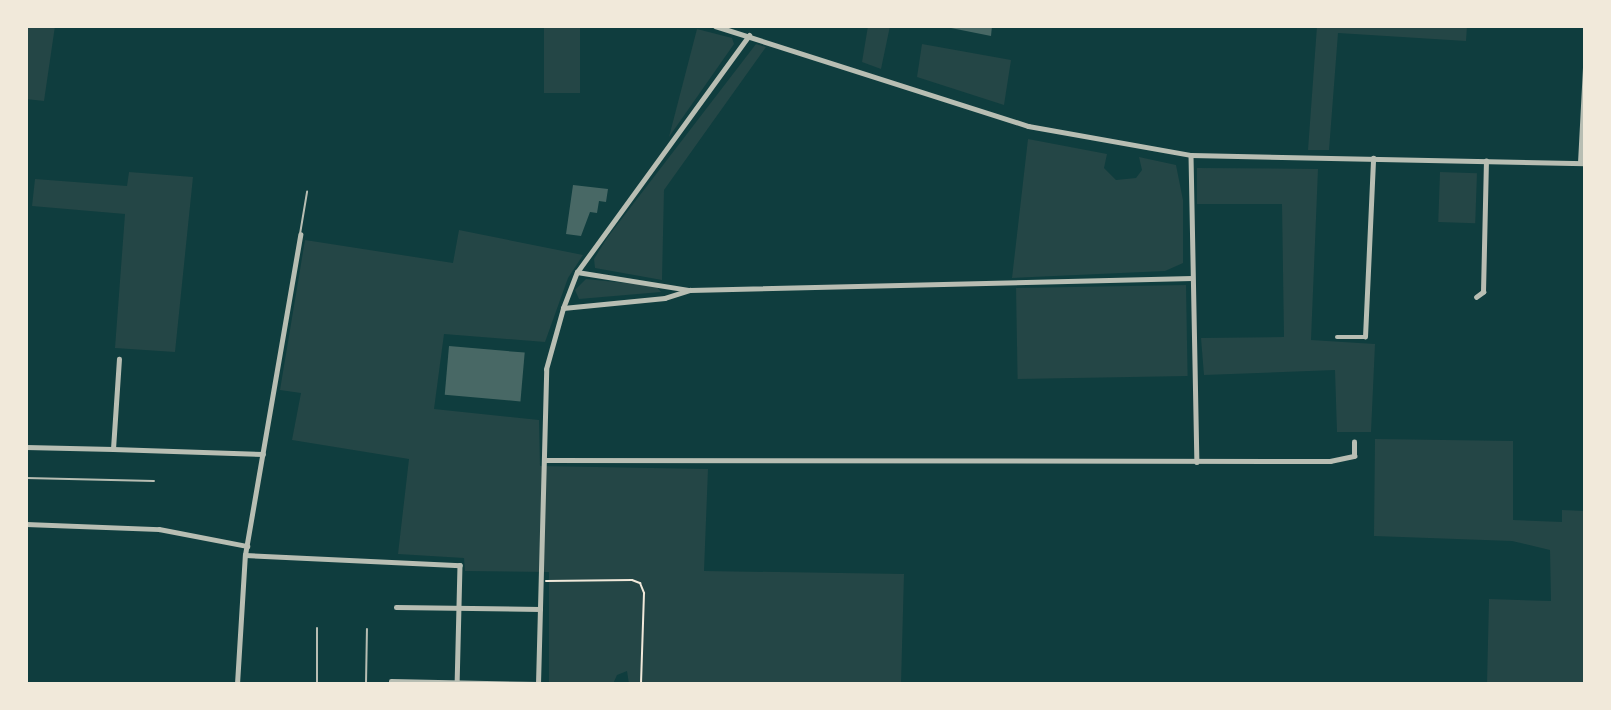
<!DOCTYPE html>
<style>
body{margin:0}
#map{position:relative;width:1611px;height:710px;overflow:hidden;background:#0f3d3e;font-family:"PT Sans Narrow",sans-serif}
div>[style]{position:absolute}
.green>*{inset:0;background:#244646;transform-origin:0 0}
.building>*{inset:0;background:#486865;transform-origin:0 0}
.path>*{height:2px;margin:-1px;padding:0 1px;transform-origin:1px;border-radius:1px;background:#f1e9da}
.service>*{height:2px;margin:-1px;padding:0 1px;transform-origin:1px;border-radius:1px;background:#b8beb3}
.minor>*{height:4.5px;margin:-2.25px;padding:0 2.25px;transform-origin:2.25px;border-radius:2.25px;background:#b8beb3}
.tertiary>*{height:5px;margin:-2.5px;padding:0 2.5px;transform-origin:2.5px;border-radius:2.5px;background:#b8beb3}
span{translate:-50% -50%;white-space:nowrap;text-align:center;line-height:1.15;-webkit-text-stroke:7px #f1e9da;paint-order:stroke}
.frame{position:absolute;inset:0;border:28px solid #f1e9da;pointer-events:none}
</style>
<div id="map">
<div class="green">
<i style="clip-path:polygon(26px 26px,55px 26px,44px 101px,26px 99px)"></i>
<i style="left:544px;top:26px;width:36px;height:67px"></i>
<i style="clip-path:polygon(868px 26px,890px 26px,881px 69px,862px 62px)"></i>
<i style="clip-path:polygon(1317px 26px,1467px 26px,1466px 41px,1338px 33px,1329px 150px,1308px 150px)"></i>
<i style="clip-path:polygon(697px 29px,732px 38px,734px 44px,669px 137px)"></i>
<i style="clip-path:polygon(756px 44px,766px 47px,664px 190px,662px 280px,595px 268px,594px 259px,607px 238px)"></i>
<i style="clip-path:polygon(922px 44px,1011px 60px,1004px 105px,917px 77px)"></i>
<i style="clip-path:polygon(1028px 139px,1107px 154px,1104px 168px,1116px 180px,1136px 178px,1142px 170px,1139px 157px,1176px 165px,1183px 200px,1183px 263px,1165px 271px,1012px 278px)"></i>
<i style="clip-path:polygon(1197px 168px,1318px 169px,1311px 340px,1375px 344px,1371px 432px,1337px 432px,1335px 370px,1204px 375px,1201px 338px,1284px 337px,1282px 204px,1197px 204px)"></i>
<i style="clip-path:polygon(129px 172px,193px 177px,175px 352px,115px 348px,125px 214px,32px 206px,35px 179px,127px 186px)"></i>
<i style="left:1440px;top:172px;width:37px;height:50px;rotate:2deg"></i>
<i style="clip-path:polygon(459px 230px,583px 255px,568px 278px,545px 342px,444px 334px,434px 409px,539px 420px,540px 466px,708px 469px,704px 571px,904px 574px,901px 684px,629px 684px,627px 671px,617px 675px,613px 684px,549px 684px,549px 572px,465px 571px,464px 558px,398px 554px,409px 459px,292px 440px,301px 393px,280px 390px,305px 240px,453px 263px)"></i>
<i style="clip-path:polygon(586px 279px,656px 286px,661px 292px,579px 299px,575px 290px)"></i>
<i style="left:1186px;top:285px;width:91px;height:170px;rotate:89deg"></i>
<i style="clip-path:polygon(1375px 439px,1513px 441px,1513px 520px,1562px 522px,1562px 510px,1585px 511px,1585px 684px,1487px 684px,1489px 599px,1551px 601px,1550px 550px,1512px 541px,1374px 536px)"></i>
</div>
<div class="building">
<i style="clip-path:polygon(941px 26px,992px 26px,991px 36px)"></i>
<i style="clip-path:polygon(573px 185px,608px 189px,606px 202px,599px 201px,597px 213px,590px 212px,581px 236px,566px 234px)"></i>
<i style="left:449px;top:346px;width:76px;height:49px;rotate:5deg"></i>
</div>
<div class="path">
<i style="left:546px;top:581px;width:86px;rotate:-0.7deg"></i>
<i style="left:632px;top:580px;width:9px;rotate:21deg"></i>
<i style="left:640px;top:583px;width:11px;rotate:68deg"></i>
<i style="left:644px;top:593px;width:91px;rotate:91.9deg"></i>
</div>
<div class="service">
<i style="left:300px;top:234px;width:43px;rotate:-80.5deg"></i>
<i style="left:26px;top:478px;width:128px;rotate:1.3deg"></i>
<i style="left:317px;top:684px;width:56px;rotate:-90deg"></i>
<i style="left:366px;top:684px;width:55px;rotate:-89deg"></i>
</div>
<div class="minor">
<i style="left:1191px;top:155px;width:307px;rotate:88.9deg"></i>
<i style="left:1580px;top:163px;width:96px;rotate:-87deg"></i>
<i style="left:577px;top:272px;width:114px;rotate:9.1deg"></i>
<i style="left:690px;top:290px;width:502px;rotate:-1.37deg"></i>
<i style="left:1476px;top:297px;width:9px;rotate:-36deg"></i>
<i style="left:1483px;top:292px;width:131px;rotate:-88.7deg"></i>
<i style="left:563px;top:308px;width:102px;rotate:-5.6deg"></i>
<i style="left:665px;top:298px;width:26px;rotate:-18deg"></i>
<i style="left:1337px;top:337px;width:28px"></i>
<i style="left:1365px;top:337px;width:179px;rotate:-87.4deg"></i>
<i style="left:26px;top:447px;width:87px;rotate:1.3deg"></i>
<i style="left:113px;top:449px;width:90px;rotate:-86.2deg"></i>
<i style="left:113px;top:449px;width:150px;rotate:1.9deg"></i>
<i style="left:544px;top:460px;width:786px;rotate:0.07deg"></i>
<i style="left:1330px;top:461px;width:25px;rotate:-12deg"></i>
<i style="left:1354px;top:456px;width:14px;rotate:-90deg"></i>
<i style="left:26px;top:524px;width:133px;rotate:2.2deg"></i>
<i style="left:159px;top:529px;width:90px;rotate:10.9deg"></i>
<i style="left:245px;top:555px;width:215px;rotate:2.7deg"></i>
<i style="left:460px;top:565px;width:119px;rotate:91.4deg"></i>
<i style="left:396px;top:607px;width:144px;rotate:0.8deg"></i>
<i style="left:391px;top:681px;width:147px;rotate:1.2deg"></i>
<i style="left:237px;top:684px;width:129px;rotate:-86.5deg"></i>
<i style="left:245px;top:555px;width:325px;rotate:-80.2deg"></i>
</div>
<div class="tertiary">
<i style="left:715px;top:26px;width:329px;rotate:17.7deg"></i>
<i style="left:1028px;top:126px;width:166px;rotate:10.1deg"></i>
<i style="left:1191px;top:155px;width:394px;rotate:1.2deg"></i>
<i style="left:538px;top:684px;width:315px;rotate:-88.5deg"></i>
<i style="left:546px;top:369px;width:63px;rotate:-74.4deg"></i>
<i style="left:563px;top:308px;width:39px;rotate:-69deg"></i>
<i style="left:577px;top:272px;width:293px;rotate:-54deg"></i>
</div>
<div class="frame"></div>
</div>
